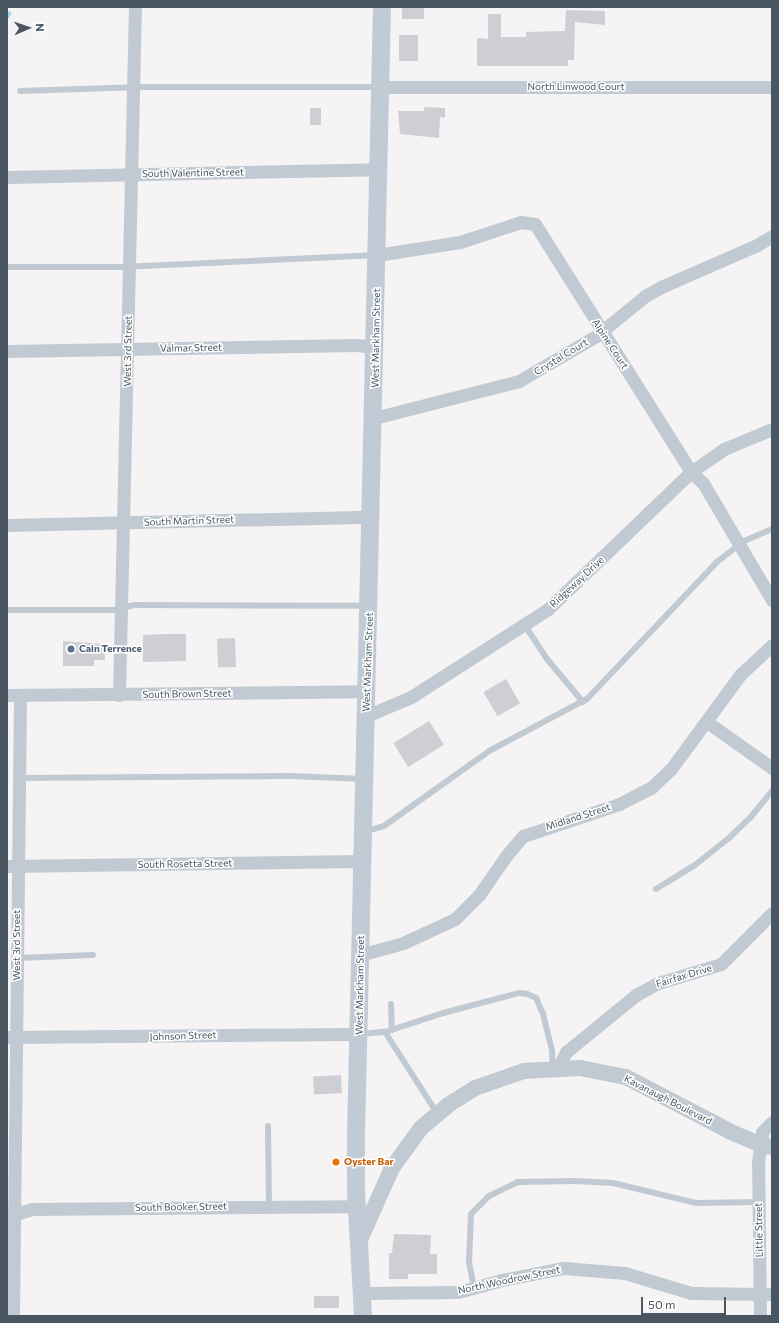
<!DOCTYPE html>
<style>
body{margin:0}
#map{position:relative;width:779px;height:1323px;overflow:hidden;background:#f5f3f3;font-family:Commissioner,sans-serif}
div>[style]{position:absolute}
.stream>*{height:3.5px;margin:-1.75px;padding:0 1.75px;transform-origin:1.75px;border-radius:1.75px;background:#90daee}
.building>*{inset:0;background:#cdcfd5;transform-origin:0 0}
.service>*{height:6px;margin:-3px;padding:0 3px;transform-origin:3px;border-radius:3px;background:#c1cad2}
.minor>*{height:13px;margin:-6.5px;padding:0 6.5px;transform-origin:6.5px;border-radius:6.5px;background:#c1cad2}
.tertiary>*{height:16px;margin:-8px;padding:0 8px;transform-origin:8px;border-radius:8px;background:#c1cad2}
.secondary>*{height:18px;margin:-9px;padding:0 9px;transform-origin:9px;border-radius:9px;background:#c1cbd6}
.dots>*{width:11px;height:11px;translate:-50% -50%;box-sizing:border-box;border:2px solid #fff;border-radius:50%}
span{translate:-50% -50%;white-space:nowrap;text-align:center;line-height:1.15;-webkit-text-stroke:3px #fff;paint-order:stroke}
.street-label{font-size:10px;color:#4a5661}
.service-label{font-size:10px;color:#4e5e75;font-weight:700}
.left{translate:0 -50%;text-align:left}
.food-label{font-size:10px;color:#c56008;font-weight:700}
.frame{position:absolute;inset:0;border:8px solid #4a5661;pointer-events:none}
.north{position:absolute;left:8px;top:8px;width:40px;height:40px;-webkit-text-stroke:3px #fff;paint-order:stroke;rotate:88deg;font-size:11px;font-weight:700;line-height:16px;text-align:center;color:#4a5661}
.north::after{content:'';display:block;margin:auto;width:14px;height:18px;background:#4a5661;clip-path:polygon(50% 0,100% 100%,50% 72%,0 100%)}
.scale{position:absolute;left:641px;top:1297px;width:85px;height:18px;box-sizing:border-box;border:2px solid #4a5661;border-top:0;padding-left:5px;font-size:12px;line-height:14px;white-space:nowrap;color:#4a5661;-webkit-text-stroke:3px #fff;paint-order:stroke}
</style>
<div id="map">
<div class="stream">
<i style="left:7px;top:17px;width:4px;rotate:-56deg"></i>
</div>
<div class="building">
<i style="left:402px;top:7px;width:22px;height:12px"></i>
<i style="clip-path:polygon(566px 10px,605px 11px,605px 25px,575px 22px,574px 60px,568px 60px,568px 66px,477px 66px,477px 38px,488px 39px,488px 14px,501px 14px,501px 37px,526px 37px,526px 32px,565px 31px)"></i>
<i style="left:399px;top:35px;width:19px;height:26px"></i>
<i style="clip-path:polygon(424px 107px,445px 108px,445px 118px,440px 117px,439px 138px,400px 134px,398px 111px,424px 111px)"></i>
<i style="left:310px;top:108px;width:11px;height:17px"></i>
<i style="clip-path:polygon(167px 634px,186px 634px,186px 661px,143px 662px,143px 635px)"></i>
<i style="left:235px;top:638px;width:29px;height:18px;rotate:88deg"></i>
<i style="clip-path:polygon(63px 641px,104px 644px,105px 660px,94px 660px,94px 666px,63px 666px)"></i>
<i style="left:506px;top:679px;width:28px;height:26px;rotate:60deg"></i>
<i style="left:429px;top:721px;width:28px;height:42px;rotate:58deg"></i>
<i style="left:341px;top:1075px;width:18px;height:28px;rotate:87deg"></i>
<i style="clip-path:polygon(394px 1234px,431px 1235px,430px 1254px,437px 1254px,437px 1274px,408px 1274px,408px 1279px,389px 1279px,389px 1253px,392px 1253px)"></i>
<i style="left:314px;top:1296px;width:25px;height:12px"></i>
</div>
<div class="service">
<i style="left:20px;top:91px;width:122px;rotate:-1.9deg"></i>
<i style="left:142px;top:87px;width:237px"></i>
<i style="left:7px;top:267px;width:115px"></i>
<i style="left:122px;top:267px;width:252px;rotate:-2.7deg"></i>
<i style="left:7px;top:610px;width:106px"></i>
<i style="left:113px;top:610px;width:23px;rotate:-13deg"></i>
<i style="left:135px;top:605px;width:233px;rotate:0.2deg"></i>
<i style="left:524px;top:624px;width:42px;rotate:56.7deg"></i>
<i style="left:547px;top:659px;width:56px;rotate:50.1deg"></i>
<i style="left:19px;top:778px;width:271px;rotate:-0.4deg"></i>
<i style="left:290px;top:776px;width:73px;rotate:2.4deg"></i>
<i style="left:364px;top:832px;width:21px;rotate:-17deg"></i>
<i style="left:384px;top:826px;width:129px;rotate:-35.5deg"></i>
<i style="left:489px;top:751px;width:111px;rotate:-28deg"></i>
<i style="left:587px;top:699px;width:189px;rotate:-46.5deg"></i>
<i style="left:717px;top:562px;width:34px;rotate:-38deg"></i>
<i style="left:744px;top:541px;width:30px;rotate:-23deg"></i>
<i style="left:656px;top:889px;width:46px;rotate:-31.6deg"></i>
<i style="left:695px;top:865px;width:43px;rotate:-38.5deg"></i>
<i style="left:729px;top:838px;width:29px;rotate:-44deg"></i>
<i style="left:750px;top:818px;width:35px;rotate:-51deg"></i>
<i style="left:17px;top:958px;width:76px;rotate:-2.3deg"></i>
<i style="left:391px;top:1004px;width:26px;rotate:88deg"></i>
<i style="left:385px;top:1032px;width:61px;rotate:-18.1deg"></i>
<i style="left:443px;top:1013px;width:79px;rotate:-14.7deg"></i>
<i style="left:519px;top:993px;width:8px;rotate:7deg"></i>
<i style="left:527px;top:994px;width:10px;rotate:24deg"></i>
<i style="left:536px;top:998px;width:17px;rotate:66deg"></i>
<i style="left:543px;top:1014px;width:38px;rotate:76deg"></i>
<i style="left:552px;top:1051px;width:17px;rotate:87deg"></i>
<i style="left:360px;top:1034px;width:25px;rotate:-5deg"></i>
<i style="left:385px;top:1032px;width:96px;rotate:57.3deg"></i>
<i style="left:268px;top:1126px;width:79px;rotate:89.3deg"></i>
<i style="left:474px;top:1288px;width:26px;rotate:-101deg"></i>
<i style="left:469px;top:1262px;width:48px;rotate:-87.6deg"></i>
<i style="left:471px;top:1214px;width:25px;rotate:-45deg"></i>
<i style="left:489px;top:1196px;width:32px;rotate:-26deg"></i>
<i style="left:518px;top:1182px;width:57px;rotate:-1deg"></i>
<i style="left:575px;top:1181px;width:38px;rotate:3deg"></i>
<i style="left:613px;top:1183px;width:85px;rotate:13.5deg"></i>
<i style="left:696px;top:1203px;width:63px;rotate:-0.9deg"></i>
</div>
<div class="minor">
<i style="left:380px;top:87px;width:392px"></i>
<i style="left:7px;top:177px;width:372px;rotate:-1.2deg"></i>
<i style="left:377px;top:255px;width:84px;rotate:-8.9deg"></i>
<i style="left:460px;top:242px;width:64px;rotate:-18.2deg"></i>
<i style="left:521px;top:222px;width:14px;rotate:8deg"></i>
<i style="left:535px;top:224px;width:293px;rotate:57.8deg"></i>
<i style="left:691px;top:472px;width:16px;rotate:43deg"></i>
<i style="left:703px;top:483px;width:136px;rotate:59.5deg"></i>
<i style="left:7px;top:351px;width:349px;rotate:-1deg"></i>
<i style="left:356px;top:345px;width:19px;rotate:6deg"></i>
<i style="left:374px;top:418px;width:150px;rotate:-14.3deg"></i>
<i style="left:519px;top:381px;width:89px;rotate:-30.3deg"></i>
<i style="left:596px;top:336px;width:63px;rotate:-39.2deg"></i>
<i style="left:645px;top:296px;width:18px;rotate:-29deg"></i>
<i style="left:661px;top:287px;width:105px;rotate:-23.6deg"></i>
<i style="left:757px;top:245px;width:17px;rotate:-31deg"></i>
<i style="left:7px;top:525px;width:364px;rotate:-1.3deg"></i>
<i style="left:7px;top:695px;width:360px;rotate:-0.6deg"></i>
<i style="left:119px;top:695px;width:688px;rotate:-88.67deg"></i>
<i style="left:366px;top:716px;width:49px;rotate:-22.9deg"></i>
<i style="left:411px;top:697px;width:163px;rotate:-32.7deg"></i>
<i style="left:548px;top:609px;width:198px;rotate:-43.8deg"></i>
<i style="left:691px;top:472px;width:40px;rotate:-34.9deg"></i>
<i style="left:724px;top:449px;width:52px;rotate:-22.6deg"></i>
<i style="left:707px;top:722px;width:80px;rotate:35.3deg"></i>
<i style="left:7px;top:866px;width:355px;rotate:-0.8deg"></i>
<i style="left:360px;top:955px;width:45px;rotate:-15.6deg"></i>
<i style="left:403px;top:943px;width:57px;rotate:-24.8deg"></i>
<i style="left:455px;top:919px;width:34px;rotate:-45deg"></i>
<i style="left:479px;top:895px;width:47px;rotate:-55.3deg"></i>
<i style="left:506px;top:856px;width:26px;rotate:-50deg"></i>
<i style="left:523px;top:836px;width:101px;rotate:-18.4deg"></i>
<i style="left:619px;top:804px;width:36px;rotate:-27deg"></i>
<i style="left:651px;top:788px;width:28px;rotate:-44deg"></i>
<i style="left:671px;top:769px;width:117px;rotate:-53.7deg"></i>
<i style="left:740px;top:675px;width:44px;rotate:-43.2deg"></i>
<i style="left:8px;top:1037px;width:351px;rotate:-0.5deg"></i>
<i style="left:559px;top:1067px;width:17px;rotate:-65deg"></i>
<i style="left:566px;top:1052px;width:90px;rotate:-39.2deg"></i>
<i style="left:636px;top:995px;width:25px;rotate:-29deg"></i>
<i style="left:658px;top:983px;width:66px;rotate:-16.8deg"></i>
<i style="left:721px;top:964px;width:72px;rotate:-45deg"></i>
<i style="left:7px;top:1217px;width:26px;rotate:-18deg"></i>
<i style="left:32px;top:1209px;width:324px;rotate:-0.5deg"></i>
<i style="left:362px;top:1293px;width:96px;rotate:-0.6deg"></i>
<i style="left:458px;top:1292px;width:46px;rotate:-15.3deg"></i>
<i style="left:502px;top:1280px;width:63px;rotate:-11deg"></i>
<i style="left:564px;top:1268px;width:61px;rotate:4.7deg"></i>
<i style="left:625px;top:1273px;width:69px;rotate:16.9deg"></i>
<i style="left:691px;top:1293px;width:81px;rotate:0.7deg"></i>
<i style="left:13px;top:1316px;width:621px;rotate:-89.35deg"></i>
<i style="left:760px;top:1316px;width:154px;rotate:-90.7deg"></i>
<i style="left:758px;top:1162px;width:30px;rotate:-82deg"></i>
<i style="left:762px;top:1132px;width:14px;rotate:-45deg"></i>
</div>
<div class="tertiary">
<i style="left:359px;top:1242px;width:81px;rotate:-66deg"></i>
<i style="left:392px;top:1168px;width:49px;rotate:-54.1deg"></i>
<i style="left:421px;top:1128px;width:35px;rotate:-40deg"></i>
<i style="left:448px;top:1105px;width:32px;rotate:-32deg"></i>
<i style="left:475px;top:1088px;width:52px;rotate:-19.1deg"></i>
<i style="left:524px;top:1071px;width:56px;rotate:-3.1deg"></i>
<i style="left:580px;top:1068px;width:47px;rotate:11.1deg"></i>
<i style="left:626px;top:1077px;width:119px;rotate:27.6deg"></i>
<i style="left:731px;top:1132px;width:34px;rotate:23deg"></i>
<i style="left:762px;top:1145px;width:10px;rotate:11deg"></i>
</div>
<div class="secondary">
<i style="left:363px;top:1316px;width:124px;rotate:-93.2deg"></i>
<i style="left:356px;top:1192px;width:57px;rotate:-90deg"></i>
<i style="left:356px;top:1135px;width:1128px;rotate:-88.68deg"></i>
</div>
<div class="dots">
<i style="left:71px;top:649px;background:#5c6f8a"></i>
<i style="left:336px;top:1162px;background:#e8710a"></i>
</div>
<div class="street-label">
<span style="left:576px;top:87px">North Linwood Court</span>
<span style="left:193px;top:173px;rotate:-1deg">South Valentine Street</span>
<span style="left:376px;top:338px;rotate:-89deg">West Markham Street</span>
<span style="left:610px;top:344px;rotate:57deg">Alpine Court</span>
<span style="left:191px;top:348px;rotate:-1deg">Valmar Street</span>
<span style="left:128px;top:351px;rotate:-89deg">West 3rd Street</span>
<span style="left:561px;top:357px;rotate:-31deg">Crystal Court</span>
<span style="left:189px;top:521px;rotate:-2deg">South Martin Street</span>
<span style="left:577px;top:582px;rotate:-43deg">Ridgeway Drive</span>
<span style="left:368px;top:662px;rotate:-88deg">West Markham Street</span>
<span style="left:187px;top:694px;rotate:-1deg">South Brown Street</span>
<span style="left:578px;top:817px;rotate:-18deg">Midland Street</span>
<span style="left:185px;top:864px;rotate:-1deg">South Rosetta Street</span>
<span style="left:17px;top:945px;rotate:-90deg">West 3rd Street</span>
<span style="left:684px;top:976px;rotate:-17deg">Fairfax Drive</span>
<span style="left:360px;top:985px;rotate:-89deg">West Markham Street</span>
<span style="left:183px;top:1036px;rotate:-2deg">Johnson Street</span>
<span style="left:668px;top:1100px;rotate:27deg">Kavanaugh Boulevard</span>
<span style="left:181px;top:1207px;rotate:-1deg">South Booker Street</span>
<span style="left:759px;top:1230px;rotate:-91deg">Little Street</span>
<span style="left:509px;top:1280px;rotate:-12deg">North Woodrow Street</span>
</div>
<div class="service-label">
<span class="left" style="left:79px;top:649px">Cain Terrence</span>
</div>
<div class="food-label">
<span class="left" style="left:344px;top:1162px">Oyster Bar</span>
</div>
<div class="frame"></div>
<div class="north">N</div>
<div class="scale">50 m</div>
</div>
